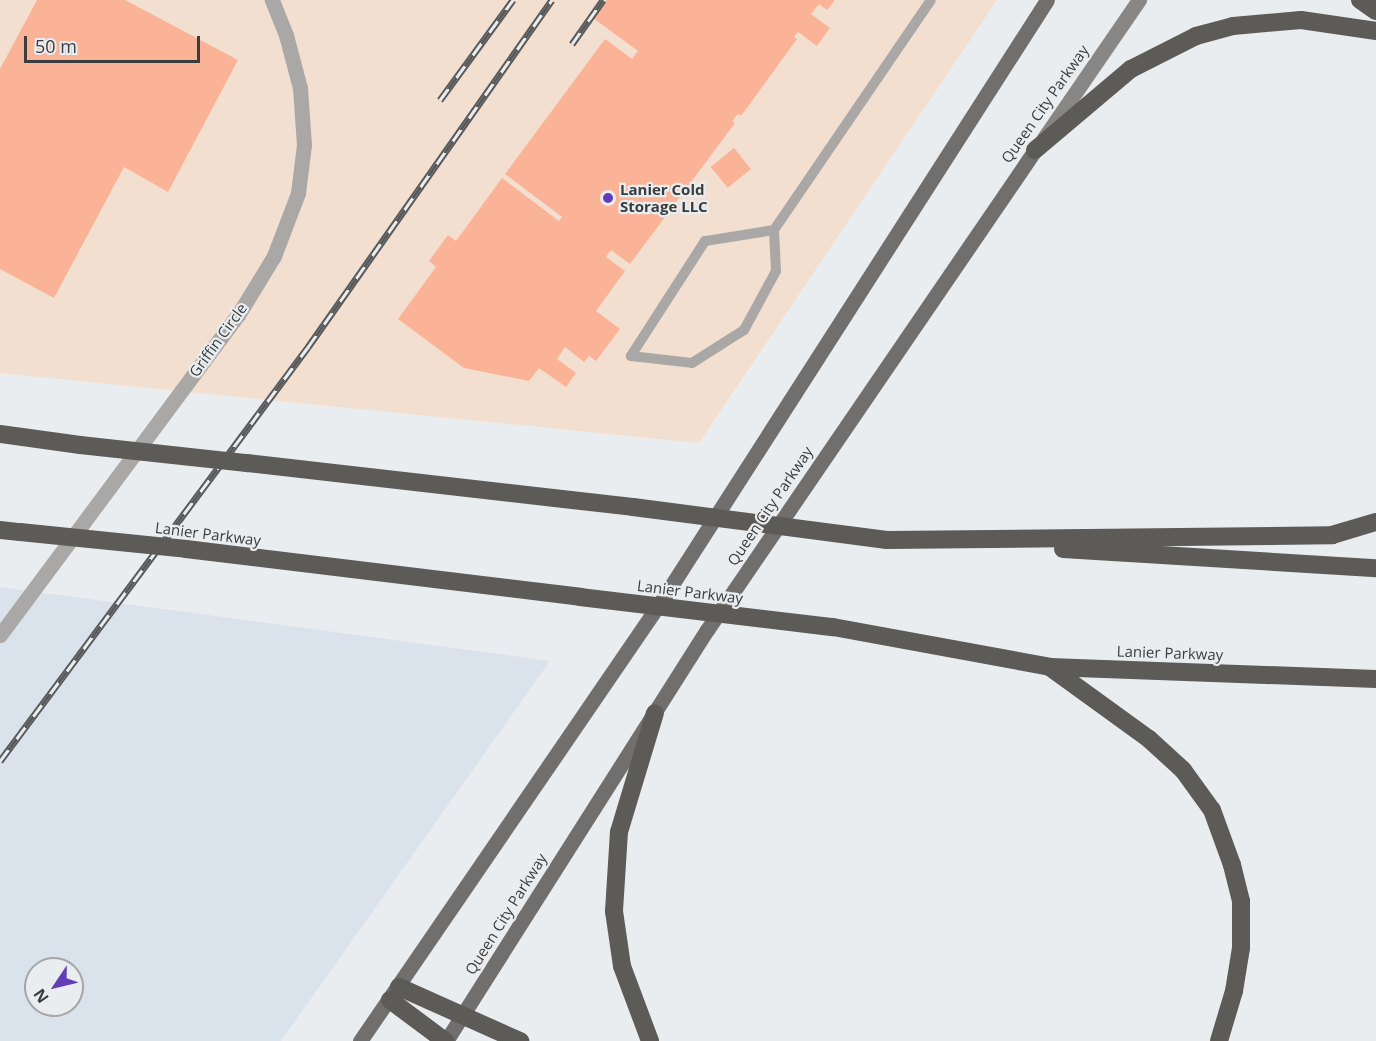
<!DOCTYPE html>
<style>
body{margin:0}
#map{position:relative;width:1376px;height:1041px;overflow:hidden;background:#eaedf0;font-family:"Open Sans",sans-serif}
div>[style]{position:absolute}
.built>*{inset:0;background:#dae3ec}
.industrial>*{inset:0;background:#f2dfcf}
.building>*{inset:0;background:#fbb398;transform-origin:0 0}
.service>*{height:10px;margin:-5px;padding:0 5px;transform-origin:5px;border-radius:5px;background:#a9a8a7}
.minor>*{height:15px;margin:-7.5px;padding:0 7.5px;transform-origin:7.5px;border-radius:7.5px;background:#a9a8a7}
.secondary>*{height:15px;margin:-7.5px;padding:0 7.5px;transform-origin:7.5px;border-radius:7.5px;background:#898785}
.primary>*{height:15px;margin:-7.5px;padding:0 7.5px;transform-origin:7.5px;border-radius:7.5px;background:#716f6d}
.motorway>*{height:18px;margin:-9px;padding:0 9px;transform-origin:9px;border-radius:9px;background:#5d5b58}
.rail>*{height:7px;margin-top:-3.5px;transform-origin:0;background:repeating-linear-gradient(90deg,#eaedf0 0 14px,#57595b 0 28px);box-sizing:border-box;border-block:2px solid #57595b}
.motorway-bridge>*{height:18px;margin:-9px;padding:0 9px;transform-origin:9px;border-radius:9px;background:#5d5b58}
.dots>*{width:16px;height:16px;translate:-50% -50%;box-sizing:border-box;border:3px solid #eaedf0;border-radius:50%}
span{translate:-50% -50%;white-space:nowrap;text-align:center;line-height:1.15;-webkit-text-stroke:4.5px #eaedf0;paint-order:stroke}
.street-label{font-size:15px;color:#3a3c3d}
.poi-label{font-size:15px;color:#3a3c3d;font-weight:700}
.left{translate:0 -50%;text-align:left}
.north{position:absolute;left:24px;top:957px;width:60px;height:60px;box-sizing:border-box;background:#eaedf0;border:2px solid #a4a6a8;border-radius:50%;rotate:235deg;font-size:16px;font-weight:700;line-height:24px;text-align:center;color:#3a3c3d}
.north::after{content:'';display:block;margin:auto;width:21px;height:27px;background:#623db6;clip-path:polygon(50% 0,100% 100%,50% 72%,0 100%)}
.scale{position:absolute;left:24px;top:36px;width:176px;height:27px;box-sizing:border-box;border:3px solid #3a3c3d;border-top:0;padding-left:8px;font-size:18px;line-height:21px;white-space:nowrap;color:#3a3c3d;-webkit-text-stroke:4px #eaedf0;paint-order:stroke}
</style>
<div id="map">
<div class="built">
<i style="clip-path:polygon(evenodd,0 587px,550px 661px,281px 1041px,0 1041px,0 587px,36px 969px,72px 969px,72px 1005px,36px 1005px,36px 969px)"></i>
</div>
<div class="industrial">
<i style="clip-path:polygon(0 0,997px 0,699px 443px,0 373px)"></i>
</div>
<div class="building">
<i style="clip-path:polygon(37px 0,125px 0,238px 60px,168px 192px,124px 167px,54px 298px,0 269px,0 69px)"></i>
<i style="clip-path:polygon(607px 0,835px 0,827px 10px,819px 4px,811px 14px,830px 28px,817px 46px,798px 32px,794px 37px,797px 39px,741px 116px,738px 114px,732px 121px,735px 123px,630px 264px,611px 250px,606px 257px,625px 271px,596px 311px,620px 329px,596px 361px,589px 356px,584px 362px,565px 347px,557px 359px,576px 373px,566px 387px,539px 368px,529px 381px,464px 368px,398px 319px,436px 267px,429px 261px,448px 235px,456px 241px,502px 178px,559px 221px,562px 217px,505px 174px,605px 39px,632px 59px,638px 51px,593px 18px)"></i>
<i style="left:734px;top:148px;width:27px;height:30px;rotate:51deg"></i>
</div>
<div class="service">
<i style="left:774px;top:230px;width:70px;rotate:170.9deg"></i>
<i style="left:705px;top:241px;width:137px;rotate:122.8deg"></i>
<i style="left:631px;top:356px;width:61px;rotate:6.5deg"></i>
<i style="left:692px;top:363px;width:62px;rotate:-32.4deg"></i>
<i style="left:744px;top:330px;width:67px;rotate:-61.5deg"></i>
<i style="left:776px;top:271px;width:41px;rotate:-92.8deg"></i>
<i style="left:774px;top:230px;width:278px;rotate:-55.7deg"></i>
</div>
<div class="minor">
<i style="left:0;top:635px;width:399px;rotate:-53.4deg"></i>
<i style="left:238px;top:315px;width:69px;rotate:-58.6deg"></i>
<i style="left:274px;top:256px;width:67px;rotate:-69.1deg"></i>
<i style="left:298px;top:193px;width:48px;rotate:-82.9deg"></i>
<i style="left:304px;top:145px;width:57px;rotate:-94deg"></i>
<i style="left:300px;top:88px;width:55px;rotate:-104.8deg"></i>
<i style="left:286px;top:35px;width:38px;rotate:-112deg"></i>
</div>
<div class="secondary">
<i style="left:1044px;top:138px;width:168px;rotate:-55.5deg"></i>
</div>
<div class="primary">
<i style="left:360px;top:1041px;width:538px;rotate:-55.6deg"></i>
<i style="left:664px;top:597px;width:709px;rotate:-57.32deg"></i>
<i style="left:446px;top:1041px;width:487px;rotate:-57.6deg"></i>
<i style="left:707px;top:630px;width:581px;rotate:-55.65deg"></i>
</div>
<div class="motorway">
<i style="left:1360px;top:0;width:19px;rotate:35deg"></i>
<i style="left:1035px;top:150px;width:126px;rotate:-40.2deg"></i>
<i style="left:1131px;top:69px;width:73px;rotate:-26.9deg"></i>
<i style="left:1196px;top:36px;width:38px;rotate:-15deg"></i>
<i style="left:1233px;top:26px;width:68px;rotate:-5deg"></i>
<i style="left:1301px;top:20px;width:76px;rotate:8.3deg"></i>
<i style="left:0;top:434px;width:81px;rotate:7.8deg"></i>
<i style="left:247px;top:463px;width:388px;rotate:6.5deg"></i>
<i style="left:0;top:530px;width:20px;rotate:6deg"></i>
<i style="left:887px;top:540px;width:445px;rotate:-0.6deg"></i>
<i style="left:1332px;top:535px;width:46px;rotate:-16.5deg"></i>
<i style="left:186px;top:549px;width:397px;rotate:6.9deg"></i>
<i style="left:1063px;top:549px;width:314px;rotate:3.5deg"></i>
<i style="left:833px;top:627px;width:221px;rotate:10.4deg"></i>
<i style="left:1050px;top:667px;width:326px;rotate:2.1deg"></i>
<i style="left:1051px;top:668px;width:121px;rotate:35.9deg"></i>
<i style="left:1149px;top:739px;width:46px;rotate:42.4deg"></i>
<i style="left:1183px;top:770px;width:49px;rotate:54.1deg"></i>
<i style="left:1212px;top:810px;width:59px;rotate:70deg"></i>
<i style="left:1232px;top:865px;width:37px;rotate:76deg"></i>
<i style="left:1241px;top:901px;width:47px;rotate:90deg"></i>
<i style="left:1241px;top:948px;width:44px;rotate:99.2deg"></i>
<i style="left:1234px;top:991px;width:52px;rotate:106.7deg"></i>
<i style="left:399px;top:987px;width:133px;rotate:24.1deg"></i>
<i style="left:390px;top:1000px;width:69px;rotate:36.7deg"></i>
<i style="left:650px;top:1041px;width:80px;rotate:-110.5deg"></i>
<i style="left:622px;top:966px;width:56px;rotate:-98.3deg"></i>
<i style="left:614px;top:911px;width:79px;rotate:-86.4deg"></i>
<i style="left:619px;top:832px;width:124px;rotate:-73.2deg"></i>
</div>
<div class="rail">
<i style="left:572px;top:44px;width:54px;rotate:-54.8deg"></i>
<i style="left:440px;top:100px;width:124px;rotate:-53.9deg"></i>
<i style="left:0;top:761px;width:516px;rotate:-53.35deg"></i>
<i style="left:308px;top:347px;width:424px;rotate:-54.9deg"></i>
</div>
<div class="motorway-bridge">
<i style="left:80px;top:445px;width:168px;rotate:6.2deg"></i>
<i style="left:633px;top:507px;width:256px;rotate:7.4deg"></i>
<i style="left:20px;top:532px;width:167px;rotate:5.8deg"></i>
<i style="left:580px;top:597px;width:255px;rotate:6.8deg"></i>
</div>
<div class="dots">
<i style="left:608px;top:198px;background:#623db6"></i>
</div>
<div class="street-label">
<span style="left:1045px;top:104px;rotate:-55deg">Queen City Parkway</span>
<span style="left:218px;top:340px;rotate:-54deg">Griffin Circle</span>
<span style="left:770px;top:506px;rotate:-56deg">Queen City Parkway</span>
<span style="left:208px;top:534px;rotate:7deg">Lanier Parkway</span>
<span style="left:690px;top:592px;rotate:7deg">Lanier Parkway</span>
<span style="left:1170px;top:653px;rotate:2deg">Lanier Parkway</span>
<span style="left:506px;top:914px;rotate:-58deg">Queen City Parkway</span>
</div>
<div class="poi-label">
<span class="left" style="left:620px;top:198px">Lanier Cold<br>Storage LLC</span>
</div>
<div class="north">N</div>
<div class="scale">50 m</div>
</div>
